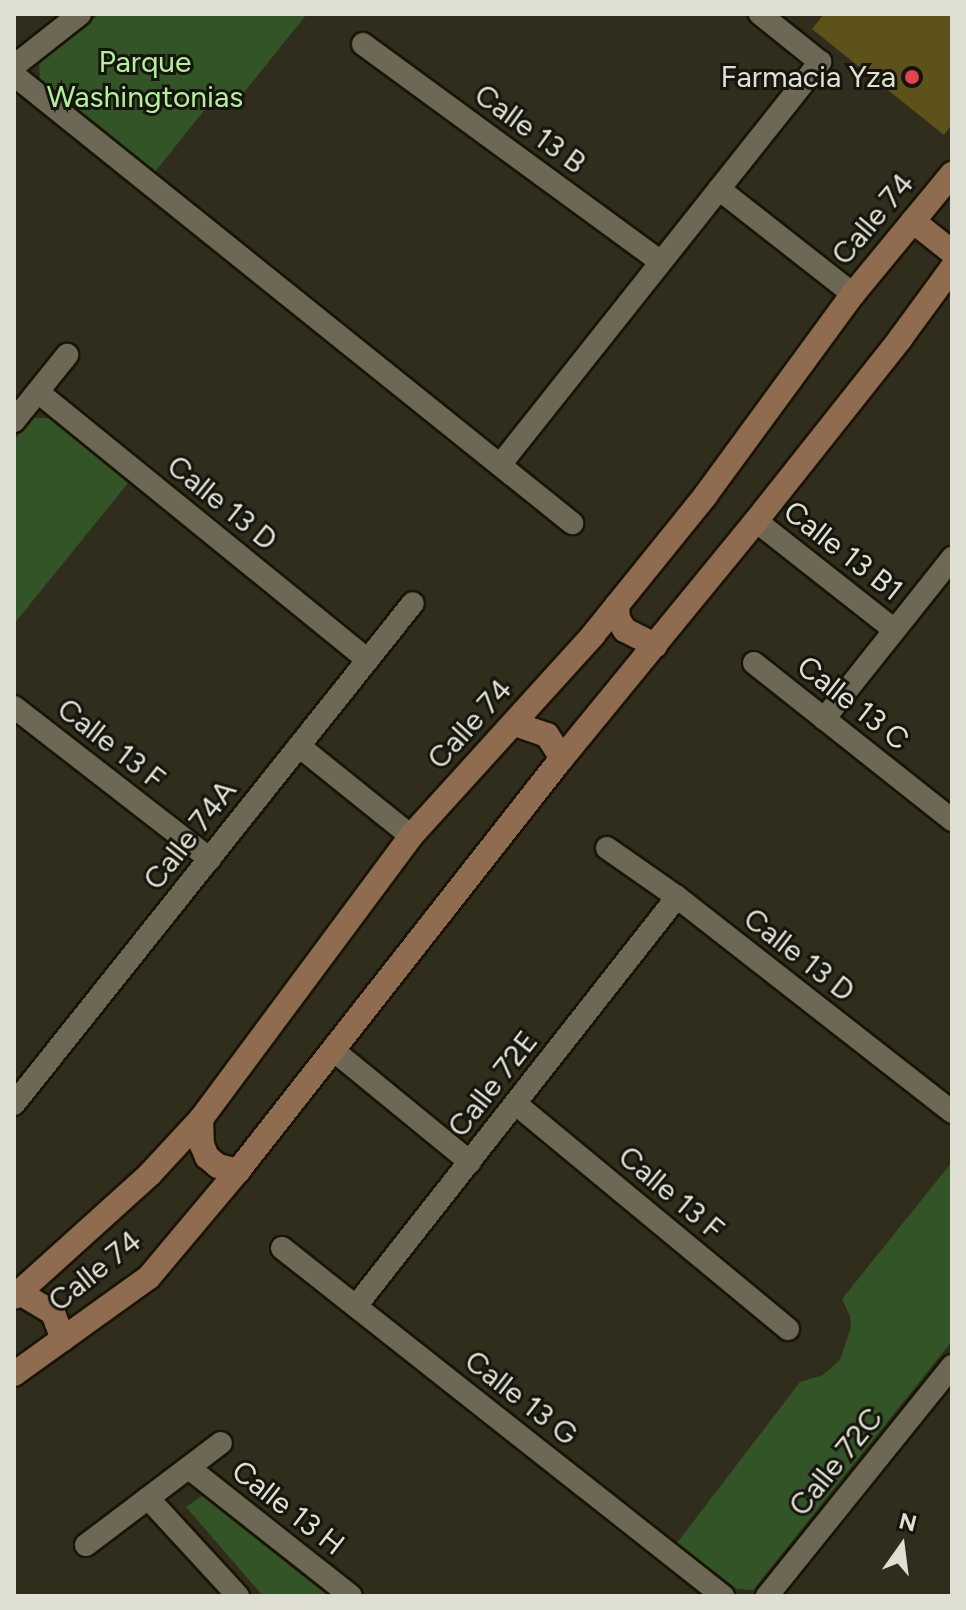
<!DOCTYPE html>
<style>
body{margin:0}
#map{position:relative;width:966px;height:1610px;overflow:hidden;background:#302d1c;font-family:Figtree,sans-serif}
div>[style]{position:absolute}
.green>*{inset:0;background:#335426}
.building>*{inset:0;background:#5d531a}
.roads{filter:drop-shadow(2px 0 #181505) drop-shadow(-2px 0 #181505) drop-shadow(0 2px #181505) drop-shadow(0 -2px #181505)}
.street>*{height:22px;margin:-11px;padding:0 11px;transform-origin:11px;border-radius:11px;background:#6c6855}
.secondary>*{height:24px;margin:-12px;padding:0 12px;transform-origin:12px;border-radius:12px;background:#8f6c50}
.dots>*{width:22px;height:22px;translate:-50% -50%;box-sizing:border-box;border:4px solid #16150d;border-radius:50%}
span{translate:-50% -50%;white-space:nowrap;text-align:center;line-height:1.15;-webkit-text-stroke:6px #16150d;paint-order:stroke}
.park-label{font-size:30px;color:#b3ef9c}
.poi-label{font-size:30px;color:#e0dfd4}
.right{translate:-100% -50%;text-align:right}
.street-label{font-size:30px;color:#e0dfd4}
.frame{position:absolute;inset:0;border:16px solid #e0dfd4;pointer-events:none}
.north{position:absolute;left:862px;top:1506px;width:80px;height:80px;-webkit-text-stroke:6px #16150d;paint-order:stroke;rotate:14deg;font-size:22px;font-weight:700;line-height:32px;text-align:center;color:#e0dfd4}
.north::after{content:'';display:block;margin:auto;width:28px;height:36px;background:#e0dfd4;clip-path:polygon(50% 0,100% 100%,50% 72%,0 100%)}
</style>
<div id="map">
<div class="green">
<i style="clip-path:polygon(100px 14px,307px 14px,234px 105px,218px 93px,155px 172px,40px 80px,39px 62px)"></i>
<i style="clip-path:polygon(32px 418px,49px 418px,128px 483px,14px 624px,14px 441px)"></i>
<i style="clip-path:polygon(952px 1162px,952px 1341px,753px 1590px,737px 1589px,677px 1543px,800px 1382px,823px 1375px,840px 1360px,851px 1327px,850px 1316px,842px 1299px)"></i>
<i style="clip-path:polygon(202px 1496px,328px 1596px,263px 1596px,186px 1507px)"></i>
</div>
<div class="building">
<i style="clip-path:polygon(824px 14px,952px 14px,952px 124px,944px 135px,812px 29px)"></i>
</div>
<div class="roads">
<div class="street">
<i style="left:363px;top:44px;width:369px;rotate:36.2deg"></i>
<i style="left:14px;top:66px;width:84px;rotate:-38.2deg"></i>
<i style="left:14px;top:75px;width:716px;rotate:38.76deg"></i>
<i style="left:719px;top:189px;width:170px;rotate:38.1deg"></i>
<i style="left:38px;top:392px;width:425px;rotate:39.1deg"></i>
<i style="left:14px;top:421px;width:85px;rotate:-51.2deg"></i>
<i style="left:500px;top:465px;width:515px;rotate:-51.55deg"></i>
<i style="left:820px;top:62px;width:77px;rotate:-141.3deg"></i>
<i style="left:756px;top:521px;width:174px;rotate:38.2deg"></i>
<i style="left:754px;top:663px;width:253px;rotate:38.4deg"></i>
<i style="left:14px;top:707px;width:248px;rotate:37.8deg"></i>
<i style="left:824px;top:719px;width:206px;rotate:-51.5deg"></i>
<i style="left:299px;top:746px;width:144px;rotate:38.8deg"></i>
<i style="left:607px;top:848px;width:85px;rotate:35deg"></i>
<i style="left:677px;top:897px;width:349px;rotate:38deg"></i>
<i style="left:333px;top:1050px;width:177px;rotate:39.3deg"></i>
<i style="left:14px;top:1104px;width:640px;rotate:-51.47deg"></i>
<i style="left:516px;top:1104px;width:353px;rotate:39.6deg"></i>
<i style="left:282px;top:1248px;width:562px;rotate:38.28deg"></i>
<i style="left:356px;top:1306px;width:520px;rotate:-51.87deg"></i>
<i style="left:189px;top:1468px;width:206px;rotate:38.3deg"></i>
<i style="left:148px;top:1498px;width:133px;rotate:47.4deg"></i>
<i style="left:86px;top:1545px;width:169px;rotate:-37.1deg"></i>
<i style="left:767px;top:1596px;width:295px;rotate:-51.2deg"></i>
</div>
<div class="secondary">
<i style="left:913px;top:221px;width:50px;rotate:38.5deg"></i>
<i style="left:617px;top:605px;width:14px;rotate:86deg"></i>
<i style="left:618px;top:619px;width:13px;rotate:58deg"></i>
<i style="left:625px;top:630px;width:34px;rotate:27deg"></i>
<i style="left:515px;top:724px;width:34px;rotate:19deg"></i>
<i style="left:547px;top:735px;width:27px;rotate:57deg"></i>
<i style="left:201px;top:1119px;width:26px;rotate:88deg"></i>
<i style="left:202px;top:1145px;width:13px;rotate:67deg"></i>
<i style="left:207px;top:1157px;width:14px;rotate:39deg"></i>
<i style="left:218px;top:1166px;width:21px;rotate:14deg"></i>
<i style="left:20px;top:1293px;width:39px;rotate:31deg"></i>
<i style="left:53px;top:1313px;width:28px;rotate:69deg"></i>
<i style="left:14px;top:1297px;width:183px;rotate:-42.1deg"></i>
<i style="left:150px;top:1174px;width:75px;rotate:-47.2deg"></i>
<i style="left:201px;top:1119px;width:352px;rotate:-53.4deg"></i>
<i style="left:411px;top:836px;width:271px;rotate:-47.8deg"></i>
<i style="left:593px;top:635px;width:179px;rotate:-51.1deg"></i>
<i style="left:705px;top:496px;width:250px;rotate:-53.8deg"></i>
<i style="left:853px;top:294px;width:156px;rotate:-50.5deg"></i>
<i style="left:14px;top:1374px;width:166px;rotate:-35.7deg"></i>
<i style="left:149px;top:1277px;width:138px;rotate:-50deg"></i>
<i style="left:238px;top:1171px;width:525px;rotate:-51.89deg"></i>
<i style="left:562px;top:758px;width:306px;rotate:-50.7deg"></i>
<i style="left:756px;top:521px;width:232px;rotate:-51.6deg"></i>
<i style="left:900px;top:339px;width:88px;rotate:-53.8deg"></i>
</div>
</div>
<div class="dots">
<i style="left:912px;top:77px;background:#e0444e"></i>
</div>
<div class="park-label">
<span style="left:145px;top:79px">Parque<br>Washingtonias</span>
</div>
<div class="poi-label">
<span class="right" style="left:896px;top:77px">Farmacia Yza</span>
</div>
<div class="street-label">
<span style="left:530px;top:129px;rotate:36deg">Calle 13 B</span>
<span style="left:873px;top:219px;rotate:-50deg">Calle 74</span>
<span style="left:222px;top:503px;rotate:39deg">Calle 13 D</span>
<span style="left:843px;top:551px;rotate:38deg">Calle 13 B1</span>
<span style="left:853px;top:703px;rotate:38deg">Calle 13 C</span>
<span style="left:470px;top:724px;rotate:-48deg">Calle 74</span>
<span style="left:111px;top:744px;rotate:38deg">Calle 13 F</span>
<span style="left:190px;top:835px;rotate:-52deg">Calle 74A</span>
<span style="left:799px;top:955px;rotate:38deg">Calle 13 D</span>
<span style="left:493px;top:1084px;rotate:-52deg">Calle 72E</span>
<span style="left:671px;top:1193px;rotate:40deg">Calle 13 F</span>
<span style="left:95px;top:1271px;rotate:-39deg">Calle 74</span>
<span style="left:521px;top:1398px;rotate:38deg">Calle 13 G</span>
<span style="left:836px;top:1462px;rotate:-51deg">Calle 72C</span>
<span style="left:288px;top:1508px;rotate:38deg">Calle 13 H</span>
</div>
<div class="frame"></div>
<div class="north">N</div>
</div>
